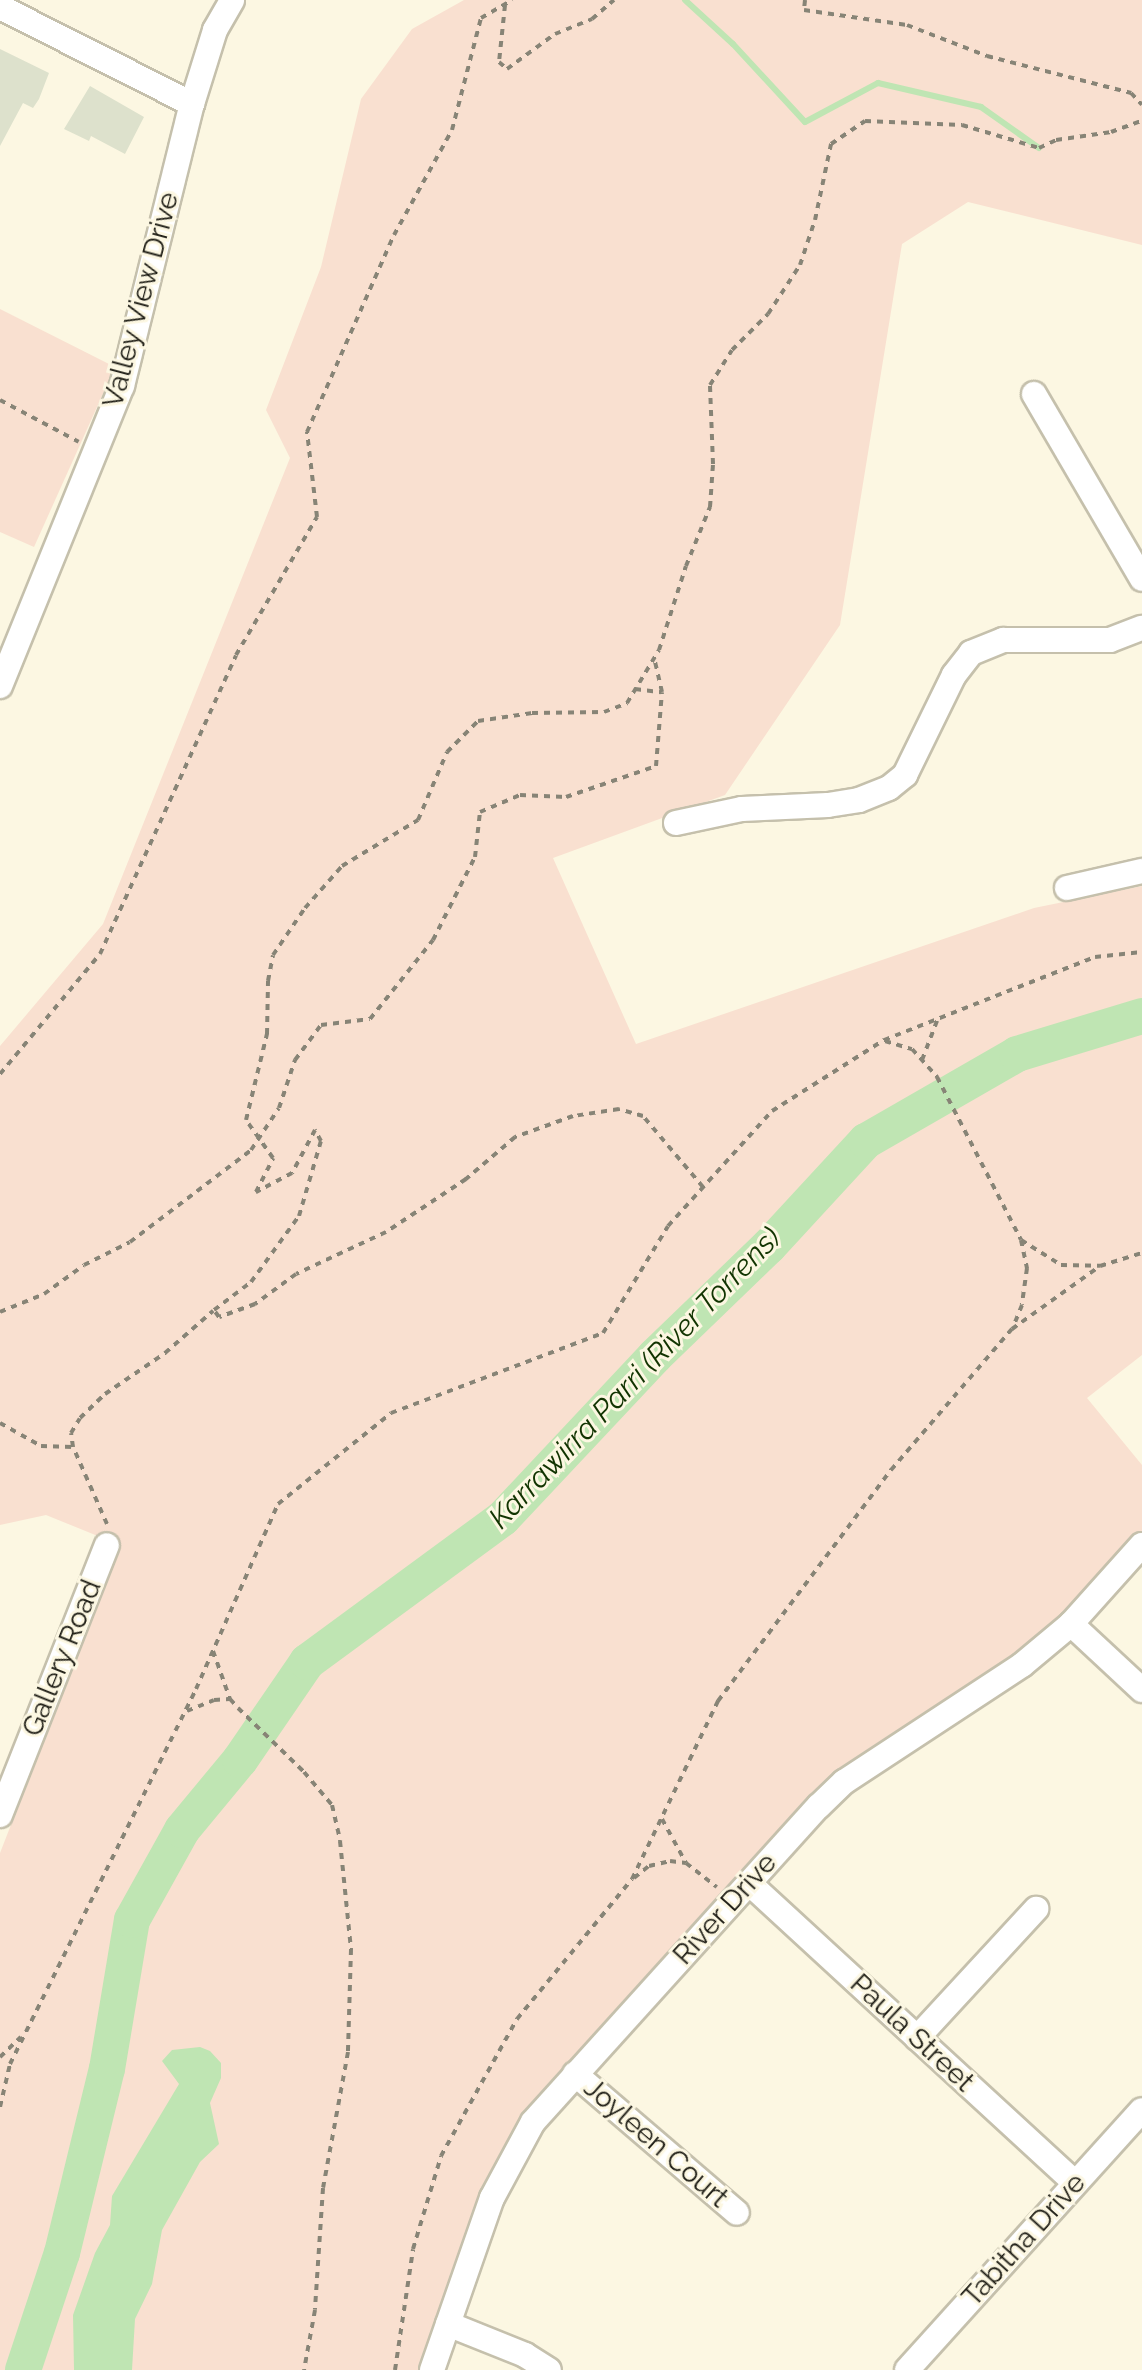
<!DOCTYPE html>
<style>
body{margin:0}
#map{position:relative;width:1142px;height:2370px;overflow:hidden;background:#fcf7e2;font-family:Raleway,sans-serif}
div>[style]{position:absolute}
.green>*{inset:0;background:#f9e0d0}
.water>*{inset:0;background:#bfe5b3}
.stream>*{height:6px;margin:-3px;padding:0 3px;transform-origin:3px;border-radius:3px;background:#bfe5b3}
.river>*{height:36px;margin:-18px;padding:0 18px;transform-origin:18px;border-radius:18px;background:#bfe5b3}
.building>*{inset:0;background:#dde1cc}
.path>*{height:4px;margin-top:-2px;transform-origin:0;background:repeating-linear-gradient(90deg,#878476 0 6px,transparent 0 12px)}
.roads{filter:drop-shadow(2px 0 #c5c0ac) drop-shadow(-2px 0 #c5c0ac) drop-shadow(0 2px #c5c0ac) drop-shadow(0 -2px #c5c0ac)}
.minor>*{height:24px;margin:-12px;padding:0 12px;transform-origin:12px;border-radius:12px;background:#fff}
span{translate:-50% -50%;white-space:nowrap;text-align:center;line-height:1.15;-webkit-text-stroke:6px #fcf7e2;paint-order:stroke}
.street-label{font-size:28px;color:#1c1b13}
.water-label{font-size:30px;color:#113401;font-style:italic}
</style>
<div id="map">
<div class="green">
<i style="clip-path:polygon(464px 0,1142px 0,1142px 245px,968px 202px,902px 244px,840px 625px,725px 795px,553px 858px,636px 1044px,1034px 908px,1142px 886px,1142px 1355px,1087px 1398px,1142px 1465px,1142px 1532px,1063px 1616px,1009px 1660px,839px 1774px,530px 2112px,423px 2370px,0 2370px,0 1853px,120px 1545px,46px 1515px,0 1525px,0 1046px,103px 924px,290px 458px,266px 410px,321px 267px,361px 99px,412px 29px)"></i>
<i style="clip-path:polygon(0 309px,115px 367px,34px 547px,0 532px)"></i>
</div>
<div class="water">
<i style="clip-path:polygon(200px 2047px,210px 2051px,221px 2063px,221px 2078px,210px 2103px,219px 2144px,200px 2162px,162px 2230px,152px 2284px,135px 2319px,132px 2370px,74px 2370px,73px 2315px,95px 2253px,110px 2225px,112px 2196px,179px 2084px,162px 2061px,172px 2050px)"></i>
</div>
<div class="stream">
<i style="left:685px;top:0;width:65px;rotate:42.5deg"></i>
<i style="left:733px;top:44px;width:106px;rotate:47.3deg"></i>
<i style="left:805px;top:122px;width:83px;rotate:-28.1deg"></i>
<i style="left:878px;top:83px;width:106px;rotate:13.1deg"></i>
<i style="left:981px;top:107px;width:71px;rotate:35.3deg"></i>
</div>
<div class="river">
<i style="left:23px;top:2370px;width:123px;rotate:-71.6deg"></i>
<i style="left:62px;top:2253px;width:189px;rotate:-76.3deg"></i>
<i style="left:107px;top:2069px;width:151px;rotate:-80.5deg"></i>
<i style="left:132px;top:1920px;width:103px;rotate:-60.9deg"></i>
<i style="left:182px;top:1830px;width:91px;rotate:-50.4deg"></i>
<i style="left:240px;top:1760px;width:119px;rotate:-55.6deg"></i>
<i style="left:307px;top:1662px;width:243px;rotate:-36.3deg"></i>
<i style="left:503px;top:1518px;width:222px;rotate:-46.8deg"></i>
<i style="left:655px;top:1356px;width:158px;rotate:-44deg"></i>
<i style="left:769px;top:1246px;width:143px;rotate:-47.3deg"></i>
<i style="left:866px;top:1141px;width:174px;rotate:-29.9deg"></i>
<i style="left:1017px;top:1054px;width:131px;rotate:-16.9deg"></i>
</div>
<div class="building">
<i style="clip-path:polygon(0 49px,49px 73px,39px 99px,33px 108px,23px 103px,0 146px)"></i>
<i style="clip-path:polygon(90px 86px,144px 117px,125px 154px,91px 136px,89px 141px,64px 129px)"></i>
</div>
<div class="path">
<i style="left:805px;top:0;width:10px;rotate:96deg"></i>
<i style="left:804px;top:10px;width:104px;rotate:8.3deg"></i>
<i style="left:907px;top:25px;width:86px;rotate:21.2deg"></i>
<i style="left:987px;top:56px;width:149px;rotate:14.4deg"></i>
<i style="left:1131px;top:93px;width:16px;rotate:47deg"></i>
<i style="left:505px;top:5px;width:57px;rotate:96deg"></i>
<i style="left:499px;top:62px;width:11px;rotate:41deg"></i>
<i style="left:507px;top:69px;width:59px;rotate:-36.1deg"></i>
<i style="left:555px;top:34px;width:40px;rotate:-22deg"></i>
<i style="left:592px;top:19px;width:29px;rotate:-41deg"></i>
<i style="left:0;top:400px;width:89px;rotate:28deg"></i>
<i style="left:635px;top:689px;width:26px;rotate:7deg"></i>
<i style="left:885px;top:1041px;width:28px;rotate:17deg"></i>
<i style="left:912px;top:1049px;width:38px;rotate:48deg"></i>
<i style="left:937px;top:1077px;width:183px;rotate:62.7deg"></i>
<i style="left:1021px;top:1240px;width:29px;rotate:78deg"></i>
<i style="left:1027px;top:1268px;width:37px;rotate:98deg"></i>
<i style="left:1022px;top:1305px;width:24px;rotate:112deg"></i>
<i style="left:922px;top:1060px;width:42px;rotate:-69deg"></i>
<i style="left:0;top:1074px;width:156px;rotate:-50.2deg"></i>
<i style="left:100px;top:954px;width:328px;rotate:-65.5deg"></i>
<i style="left:236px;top:655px;width:160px;rotate:-59.6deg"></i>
<i style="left:317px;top:517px;width:86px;rotate:-96.7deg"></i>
<i style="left:307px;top:432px;width:215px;rotate:-66.2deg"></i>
<i style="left:394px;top:235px;width:120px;rotate:-61.1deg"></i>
<i style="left:452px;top:130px;width:116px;rotate:-75.5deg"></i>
<i style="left:481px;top:18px;width:36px;rotate:-30deg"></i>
<i style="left:703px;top:1187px;width:93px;rotate:-130.2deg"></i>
<i style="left:643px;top:1116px;width:25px;rotate:-164deg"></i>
<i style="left:619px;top:1109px;width:47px;rotate:171.3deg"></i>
<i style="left:573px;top:1116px;width:62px;rotate:160.1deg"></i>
<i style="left:515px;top:1137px;width:65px;rotate:139.4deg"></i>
<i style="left:466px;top:1179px;width:96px;rotate:146.5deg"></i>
<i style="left:386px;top:1232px;width:99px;rotate:155deg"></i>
<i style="left:296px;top:1274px;width:51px;rotate:143.8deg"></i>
<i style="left:255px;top:1304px;width:38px;rotate:160deg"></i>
<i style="left:219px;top:1317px;width:9px;rotate:-126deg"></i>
<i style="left:214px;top:1310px;width:46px;rotate:-37.1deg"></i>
<i style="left:251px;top:1282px;width:82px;rotate:-54deg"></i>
<i style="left:299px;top:1216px;width:78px;rotate:-73.7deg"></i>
<i style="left:321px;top:1141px;width:13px;rotate:-119deg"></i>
<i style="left:315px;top:1130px;width:49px;rotate:118.1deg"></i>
<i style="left:292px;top:1173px;width:41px;rotate:152.2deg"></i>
<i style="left:256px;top:1192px;width:38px;rotate:-63deg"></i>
<i style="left:273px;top:1158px;width:47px;rotate:-125.4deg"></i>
<i style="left:246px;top:1120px;width:89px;rotate:-76.3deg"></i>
<i style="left:267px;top:1034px;width:53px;rotate:-88.9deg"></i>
<i style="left:268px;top:981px;width:26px;rotate:-79deg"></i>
<i style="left:273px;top:955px;width:57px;rotate:-55.8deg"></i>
<i style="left:305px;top:908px;width:56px;rotate:-48.6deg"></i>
<i style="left:342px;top:866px;width:89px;rotate:-31.2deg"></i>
<i style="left:418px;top:820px;width:74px;rotate:-66.9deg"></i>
<i style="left:447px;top:752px;width:44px;rotate:-45deg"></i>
<i style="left:478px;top:721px;width:55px;rotate:-8.4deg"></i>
<i style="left:532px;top:713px;width:72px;rotate:-0.8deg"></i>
<i style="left:604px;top:712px;width:25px;rotate:-21deg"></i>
<i style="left:627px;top:703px;width:62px;rotate:-58.9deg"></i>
<i style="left:659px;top:650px;width:88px;rotate:-72.2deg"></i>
<i style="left:686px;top:566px;width:64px;rotate:-67.9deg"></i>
<i style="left:710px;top:507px;width:43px;rotate:-86deg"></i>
<i style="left:713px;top:464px;width:79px;rotate:-92.2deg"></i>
<i style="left:710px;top:385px;width:41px;rotate:-57.8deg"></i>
<i style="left:732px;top:350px;width:51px;rotate:-45deg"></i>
<i style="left:768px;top:314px;width:59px;rotate:-56.9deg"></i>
<i style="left:800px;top:265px;width:47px;rotate:-71.6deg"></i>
<i style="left:815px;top:220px;width:78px;rotate:-78.1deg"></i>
<i style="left:831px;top:144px;width:41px;rotate:-34.1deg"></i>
<i style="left:865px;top:121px;width:97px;rotate:2.4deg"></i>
<i style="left:962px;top:125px;width:80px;rotate:16.6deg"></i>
<i style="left:1039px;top:148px;width:19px;rotate:-25deg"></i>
<i style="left:1056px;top:140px;width:56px;rotate:-8.3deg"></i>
<i style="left:1111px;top:132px;width:33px;rotate:-20deg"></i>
<i style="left:1021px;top:1240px;width:47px;rotate:32deg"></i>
<i style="left:1061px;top:1265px;width:39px;rotate:1deg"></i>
<i style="left:0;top:1312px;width:48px;rotate:-22.2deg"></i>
<i style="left:44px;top:1294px;width:49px;rotate:-35.9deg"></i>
<i style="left:84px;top:1265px;width:51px;rotate:-26.6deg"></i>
<i style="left:130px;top:1242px;width:152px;rotate:-37.2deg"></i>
<i style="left:251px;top:1150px;width:50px;rotate:-56.3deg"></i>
<i style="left:279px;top:1108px;width:51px;rotate:-71.6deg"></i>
<i style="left:295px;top:1060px;width:44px;rotate:-53.4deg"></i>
<i style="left:321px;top:1025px;width:49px;rotate:-7deg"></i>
<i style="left:370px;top:1019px;width:101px;rotate:-51.4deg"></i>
<i style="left:433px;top:940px;width:93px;rotate:-63.2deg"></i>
<i style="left:475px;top:857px;width:45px;rotate:-83.7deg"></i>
<i style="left:480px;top:812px;width:43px;rotate:-23deg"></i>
<i style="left:520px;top:795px;width:46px;rotate:2.5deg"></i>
<i style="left:566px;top:797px;width:95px;rotate:-19deg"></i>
<i style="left:656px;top:766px;width:74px;rotate:-85.4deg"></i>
<i style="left:662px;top:692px;width:35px;rotate:-103deg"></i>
<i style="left:0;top:1423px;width:47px;rotate:29.3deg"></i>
<i style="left:41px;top:1446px;width:32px;rotate:2deg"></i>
<i style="left:107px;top:1524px;width:84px;rotate:-113.8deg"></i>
<i style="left:73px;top:1447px;width:14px;rotate:-98deg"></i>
<i style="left:71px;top:1433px;width:17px;rotate:-59deg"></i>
<i style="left:80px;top:1418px;width:35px;rotate:-44deg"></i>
<i style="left:105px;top:1394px;width:73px;rotate:-34.3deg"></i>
<i style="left:165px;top:1353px;width:64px;rotate:-41.2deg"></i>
<i style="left:213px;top:1651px;width:51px;rotate:70.5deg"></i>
<i style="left:230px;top:1699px;width:12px;rotate:48deg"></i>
<i style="left:238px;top:1708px;width:92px;rotate:44.1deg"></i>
<i style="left:304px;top:1772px;width:43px;rotate:49.7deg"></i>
<i style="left:332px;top:1805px;width:37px;rotate:77deg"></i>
<i style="left:340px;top:1841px;width:109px;rotate:84.2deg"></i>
<i style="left:351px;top:1949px;width:103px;rotate:91.7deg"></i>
<i style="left:348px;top:2052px;width:138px;rotate:100.4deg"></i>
<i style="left:323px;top:2188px;width:122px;rotate:93.8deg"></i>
<i style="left:315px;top:2310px;width:61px;rotate:100.4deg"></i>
<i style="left:187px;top:1711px;width:29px;rotate:-22deg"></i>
<i style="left:214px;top:1700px;width:16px;rotate:-4deg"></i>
<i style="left:662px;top:1819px;width:50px;rotate:61.4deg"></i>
<i style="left:686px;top:1863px;width:39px;rotate:38deg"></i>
<i style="left:634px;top:1878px;width:19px;rotate:-39deg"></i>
<i style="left:649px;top:1866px;width:22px;rotate:-13deg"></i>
<i style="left:670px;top:1861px;width:16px;rotate:7deg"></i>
<i style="left:0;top:2057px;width:29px;rotate:-44deg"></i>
<i style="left:0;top:2107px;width:44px;rotate:-76.9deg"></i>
<i style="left:10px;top:2064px;width:419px;rotate:-63.6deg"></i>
<i style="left:196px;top:1689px;width:202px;rotate:-66.1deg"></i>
<i style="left:278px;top:1504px;width:145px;rotate:-38.8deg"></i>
<i style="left:391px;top:1413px;width:227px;rotate:-20.7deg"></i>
<i style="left:603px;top:1333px;width:125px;rotate:-58.7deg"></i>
<i style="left:668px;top:1226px;width:155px;rotate:-47.9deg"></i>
<i style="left:772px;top:1111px;width:133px;rotate:-32.4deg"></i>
<i style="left:884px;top:1040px;width:227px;rotate:-21.5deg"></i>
<i style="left:1095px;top:957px;width:47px;rotate:-6.1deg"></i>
<i style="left:395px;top:2370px;width:122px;rotate:-81.5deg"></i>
<i style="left:413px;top:2249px;width:97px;rotate:-73.2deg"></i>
<i style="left:441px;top:2156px;width:157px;rotate:-61deg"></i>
<i style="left:517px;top:2019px;width:181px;rotate:-50.6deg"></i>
<i style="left:632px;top:1879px;width:198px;rotate:-64.2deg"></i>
<i style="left:718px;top:1701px;width:289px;rotate:-53.2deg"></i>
<i style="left:891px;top:1470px;width:186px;rotate:-49.4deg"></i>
<i style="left:1012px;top:1329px;width:108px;rotate:-35.6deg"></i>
<i style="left:1100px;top:1266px;width:44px;rotate:-17.2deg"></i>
</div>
<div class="roads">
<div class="minor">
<i style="left:0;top:7px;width:215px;rotate:26.8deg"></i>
<i style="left:1034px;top:394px;width:214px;rotate:59.7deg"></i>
<i style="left:0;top:686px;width:324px;rotate:-67.9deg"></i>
<i style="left:122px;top:386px;width:291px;rotate:-76.1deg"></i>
<i style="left:192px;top:104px;width:77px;rotate:-72.7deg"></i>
<i style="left:215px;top:30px;width:34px;rotate:-60deg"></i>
<i style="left:676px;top:823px;width:67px;rotate:-12deg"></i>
<i style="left:742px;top:809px;width:86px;rotate:-2.7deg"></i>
<i style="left:828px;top:805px;width:31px;rotate:-9deg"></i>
<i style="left:859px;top:800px;width:32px;rotate:-22deg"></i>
<i style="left:889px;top:788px;width:21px;rotate:-39deg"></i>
<i style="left:905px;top:775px;width:111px;rotate:-63.9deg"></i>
<i style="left:954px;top:675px;width:28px;rotate:-52deg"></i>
<i style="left:971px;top:653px;width:35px;rotate:-22deg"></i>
<i style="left:1003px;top:640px;width:107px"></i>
<i style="left:1110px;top:640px;width:34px;rotate:-21deg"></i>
<i style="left:1067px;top:888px;width:77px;rotate:-12.8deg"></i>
<i style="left:1071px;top:1624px;width:97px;rotate:42.9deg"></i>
<i style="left:0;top:1815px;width:290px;rotate:-68.4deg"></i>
<i style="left:749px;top:1883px;width:443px;rotate:42.6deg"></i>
<i style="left:917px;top:2038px;width:176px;rotate:-47.3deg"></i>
<i style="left:575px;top:2074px;width:213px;rotate:40.6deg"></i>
<i style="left:448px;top:2324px;width:83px;rotate:21.9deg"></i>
<i style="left:525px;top:2355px;width:28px;rotate:32deg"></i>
<i style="left:432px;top:2370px;width:182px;rotate:-70.8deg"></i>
<i style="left:492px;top:2198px;width:86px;rotate:-61.7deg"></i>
<i style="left:533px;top:2122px;width:426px;rotate:-47.9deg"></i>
<i style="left:819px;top:1806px;width:35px;rotate:-44deg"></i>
<i style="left:844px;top:1782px;width:213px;rotate:-33.3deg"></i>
<i style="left:1022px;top:1665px;width:64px;rotate:-39.9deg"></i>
<i style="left:1071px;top:1624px;width:106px;rotate:-48.1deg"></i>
<i style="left:907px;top:2370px;width:350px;rotate:-47.9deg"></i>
</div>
</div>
<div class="street-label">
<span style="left:141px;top:300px;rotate:-75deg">Valley View Drive</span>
<span style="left:62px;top:1658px;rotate:-68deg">Gallery Road</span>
<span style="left:725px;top:1909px;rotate:-48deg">River Drive</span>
<span style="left:912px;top:2033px;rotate:43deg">Paula Street</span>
<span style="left:656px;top:2143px;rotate:41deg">Joyleen Court</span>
<span style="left:1024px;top:2240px;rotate:-48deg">Tabitha Drive</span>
</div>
<div class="water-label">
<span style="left:635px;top:1378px;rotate:-46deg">Karrawirra Parri (River Torrens)</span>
</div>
</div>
